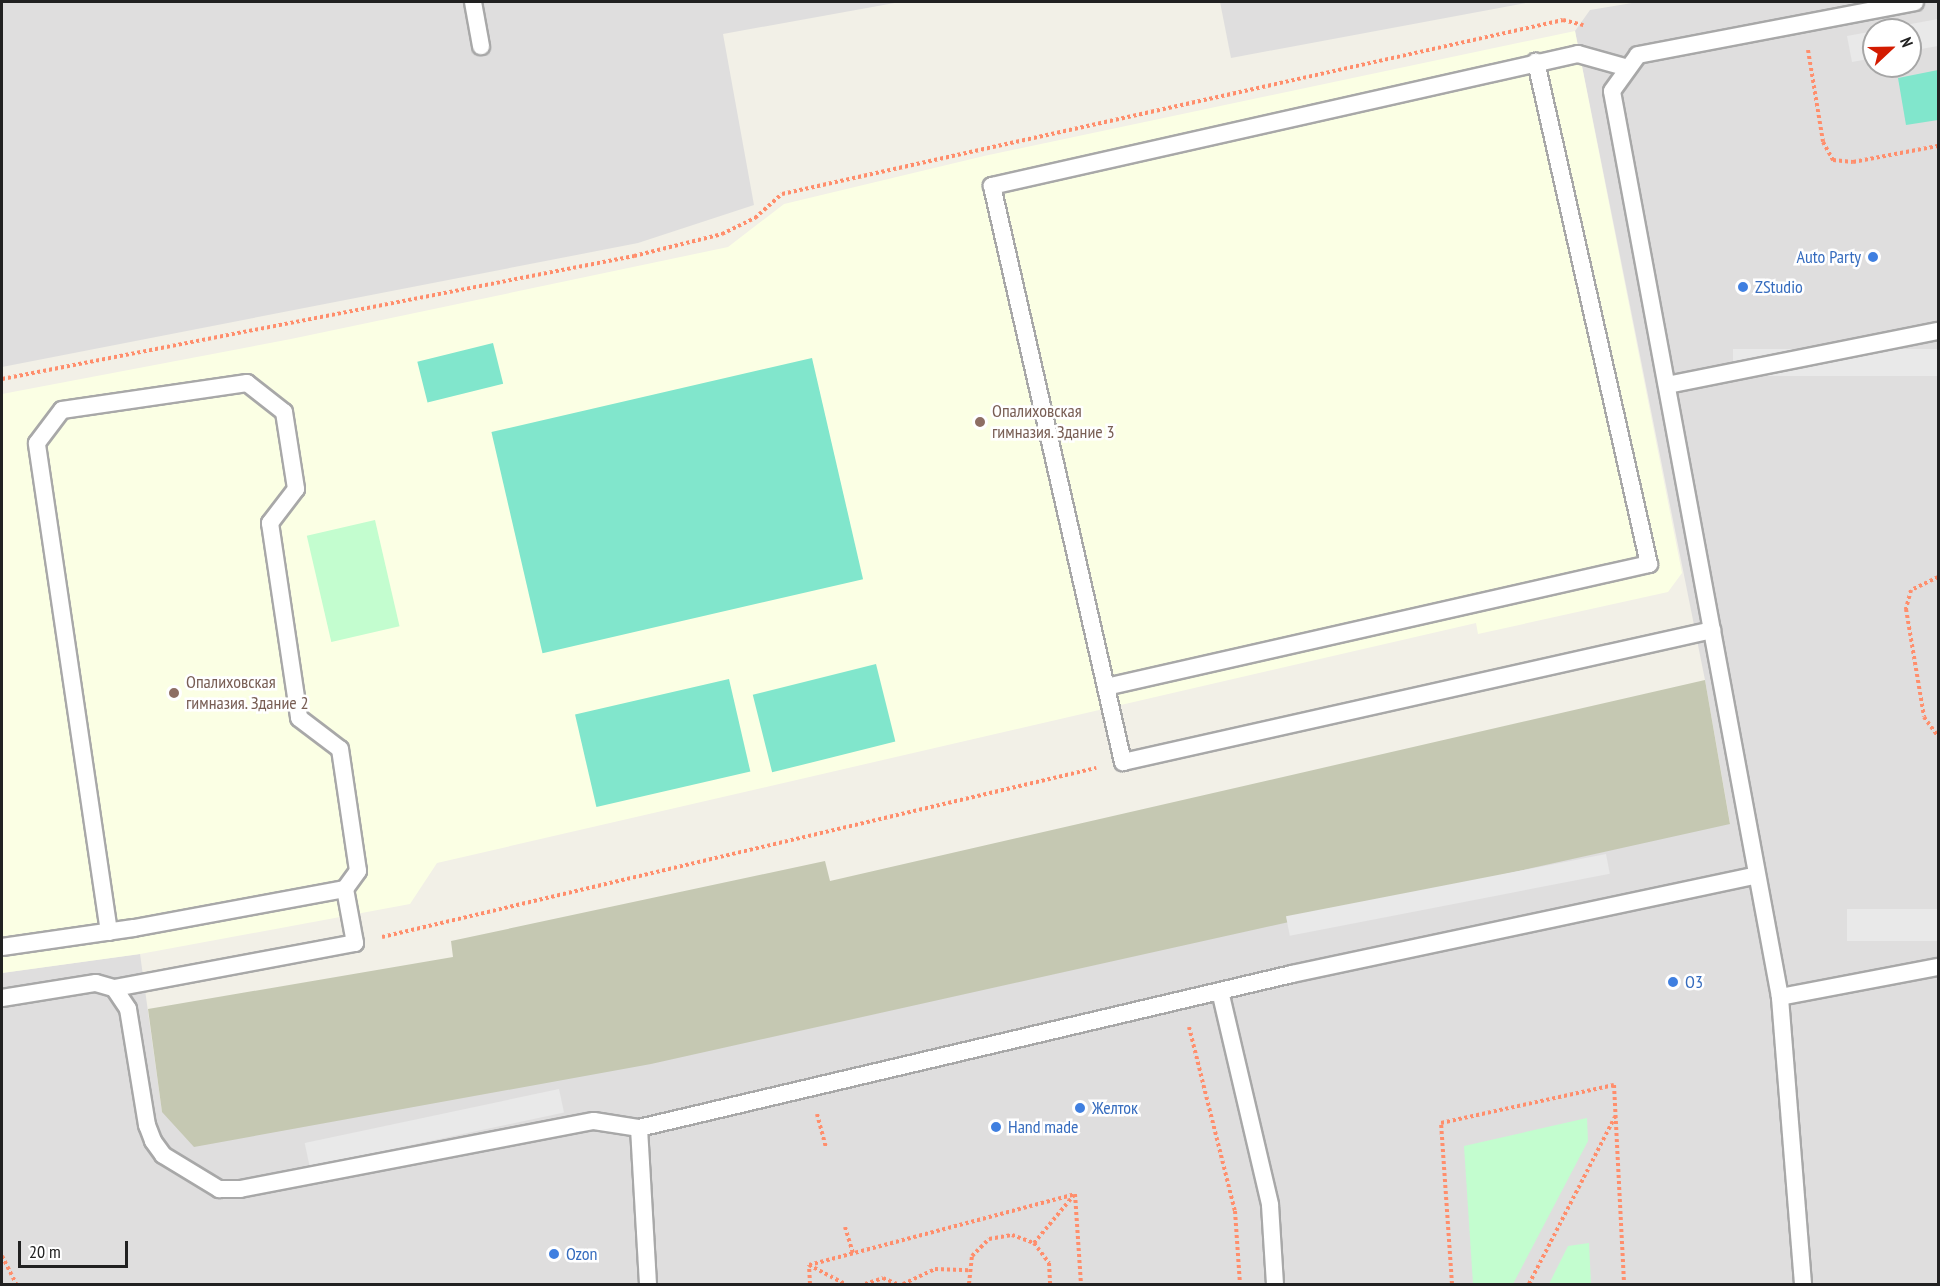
<!DOCTYPE html>
<meta charset="utf-8">
<style>
body{margin:0}
#map{position:relative;width:1940px;height:1286px;overflow:hidden;background:#f2f0e7;font-family:"PT Sans Narrow",sans-serif}
div>[style]{position:absolute}
.residential>*{inset:0;background:#dfdede}
.education>*{inset:0;background:#fbffe4}
.construction>*{inset:0;background:#c5c8b2}
.park>*{inset:0;background:#c3fdcf;transform-origin:0 0}
.pitch>*{inset:0;background:#81e6cc;transform-origin:0 0}
.parking>*{inset:0;background:#e9e9e9;transform-origin:0 0}
.path>*{height:4px;margin-top:-2px;transform-origin:0;background:repeating-linear-gradient(90deg,#ff8e6c 0 3px,transparent 0 6px)}
.roads{filter:drop-shadow(2px 0 #a8a8a8) drop-shadow(-2px 0 #a8a8a8) drop-shadow(0 2px #a8a8a8) drop-shadow(0 -2px #a8a8a8)}
.lane>*{height:16px;margin:-8px;padding:0 8px;transform-origin:8px;border-radius:8px;background:#fff}
.dots>*{width:16px;height:16px;translate:-50% -50%;box-sizing:border-box;border:3px solid #fff;border-radius:50%}
span{translate:-50% -50%;white-space:nowrap;text-align:center;line-height:1.15;-webkit-text-stroke:5px #fff;paint-order:stroke}
.shop-label{font-size:18px;color:#366cbe}
.right{translate:-100% -50%;text-align:right}
.left{translate:0 -50%;text-align:left}
.education-label{font-size:18px;color:#785e54}
.frame{position:absolute;inset:0;border:3px solid #212121;pointer-events:none}
.north{position:absolute;left:1862px;top:18px;width:60px;height:60px;box-sizing:border-box;background:#fff;border:2px solid #a6a6a6;border-radius:50%;rotate:68deg;font-size:16px;font-weight:700;line-height:24px;text-align:center;color:#212121}
.north::after{content:'';display:block;margin:auto;width:21px;height:27px;background:#d31b00;clip-path:polygon(50% 0,100% 100%,50% 72%,0 100%)}
.scale{position:absolute;left:18px;top:1241px;width:110px;height:27px;box-sizing:border-box;border:3px solid #212121;border-top:0;padding-left:8px;font-size:18px;line-height:21px;white-space:nowrap;color:#212121;-webkit-text-stroke:4px #fff;paint-order:stroke}
</style>
<div id="map">
<div class="residential">
<i style="clip-path:polygon(2px 2px,900px 2px,723px 34px,754px 205px,638px 243px,2px 367px)"></i>
<i style="clip-path:polygon(1220px 2px,1531px 2px,1231px 58px)"></i>
<i style="clip-path:polygon(evenodd,1638px 2px,1938px 2px,1938px 1284px,2px 1284px,2px 973px,140px 954px,162px 1112px,1730px 823px,1705px 680px,1575px 31px,1590px 10px,1638px 2px,1874px 30px,1910px 30px,1910px 66px,1874px 66px,1874px 30px)"></i>
</div>
<div class="education">
<i style="clip-path:polygon(1575px 31px,1682px 573px,1668px 592px,1478px 634px,1476px 623px,437px 863px,410px 904px,140px 954px,2px 973px,2px 394px,291px 339px,728px 247px,784px 204px,984px 156px)"></i>
</div>
<div class="construction">
<i style="clip-path:polygon(1705px 680px,1730px 824px,651px 1064px,194px 1147px,162px 1112px,148px 1009px,453px 957px,451px 941px,825px 861px,830px 881px)"></i>
</div>
<div class="park">
<i style="left:375px;top:520px;width:109px;height:70px;rotate:77deg"></i>
<i style="clip-path:polygon(1587px 1118px,1588px 1141px,1513px 1284px,1473px 1284px,1464px 1146px)"></i>
<i style="clip-path:polygon(1589px 1243px,1591px 1284px,1549px 1284px,1568px 1246px)"></i>
</div>
<div class="pitch">
<i style="clip-path:polygon(1938px 70px,1938px 120px,1906px 125px,1898px 78px)"></i>
<i style="left:493px;top:343px;width:42px;height:78px;rotate:76deg"></i>
<i style="left:812px;top:358px;width:227px;height:329px;rotate:77deg"></i>
<i style="left:876px;top:664px;width:80px;height:127px;rotate:76deg"></i>
<i style="left:729px;top:679px;width:95px;height:158px;rotate:77deg"></i>
</div>
<div class="parking">
<i style="clip-path:polygon(1938px 19px,1938px 46px,1910px 51px,1910px 30px,1878px 30px)"></i>
<i style="clip-path:polygon(1874px 31px,1874px 58px,1852px 62px,1847px 36px)"></i>
<i style="left:1938px;top:349px;width:27px;height:205px;rotate:90deg"></i>
<i style="left:1606px;top:854px;width:20px;height:326px;rotate:79deg"></i>
<i style="left:1938px;top:909px;width:32px;height:91px;rotate:90deg"></i>
<i style="left:559px;top:1089px;width:24px;height:260px;rotate:78deg"></i>
</div>
<div class="path">
<i style="left:1808px;top:50px;width:93px;rotate:80.7deg"></i>
<i style="left:1823px;top:142px;width:21px;rotate:61deg"></i>
<i style="left:1833px;top:160px;width:20px;rotate:6deg"></i>
<i style="left:1853px;top:162px;width:86px;rotate:-10.7deg"></i>
<i style="left:2px;top:379px;width:644px;rotate:-11.01deg"></i>
<i style="left:634px;top:256px;width:91px;rotate:-14deg"></i>
<i style="left:722px;top:234px;width:37px;rotate:-26deg"></i>
<i style="left:755px;top:218px;width:36px;rotate:-42deg"></i>
<i style="left:782px;top:194px;width:800px;rotate:-12.56deg"></i>
<i style="left:1563px;top:20px;width:21px;rotate:14deg"></i>
<i style="left:1938px;top:577px;width:30px;rotate:154deg"></i>
<i style="left:1911px;top:590px;width:20px;rotate:105deg"></i>
<i style="left:1906px;top:609px;width:109px;rotate:80.5deg"></i>
<i style="left:1924px;top:717px;width:24px;rotate:54deg"></i>
<i style="left:382px;top:937px;width:734px;rotate:-13.32deg"></i>
<i style="left:1189px;top:1027px;width:190px;rotate:76deg"></i>
<i style="left:1235px;top:1211px;width:73px;rotate:86.1deg"></i>
<i style="left:817px;top:1114px;width:35px;rotate:75deg"></i>
<i style="left:845px;top:1227px;width:27px;rotate:73deg"></i>
<i style="left:1034px;top:1243px;width:62px;rotate:-50.2deg"></i>
<i style="left:2px;top:1256px;width:31px;rotate:63deg"></i>
<i style="left:809px;top:1265px;width:41px;rotate:27.8deg"></i>
<i style="left:810px;top:1284px;width:19px;rotate:-93deg"></i>
<i style="left:809px;top:1265px;width:275px;rotate:-14.9deg"></i>
<i style="left:1075px;top:1194px;width:90px;rotate:86.2deg"></i>
<i style="left:865px;top:1284px;width:19px;rotate:-18deg"></i>
<i style="left:883px;top:1278px;width:15px;rotate:23deg"></i>
<i style="left:903px;top:1284px;width:35px;rotate:-25deg"></i>
<i style="left:935px;top:1269px;width:34px;rotate:2deg"></i>
<i style="left:969px;top:1284px;width:28px;rotate:-84deg"></i>
<i style="left:972px;top:1256px;width:24px;rotate:-45deg"></i>
<i style="left:989px;top:1239px;width:23px;rotate:-10deg"></i>
<i style="left:1012px;top:1235px;width:23px;rotate:20deg"></i>
<i style="left:1034px;top:1243px;width:25px;rotate:53deg"></i>
<i style="left:1049px;top:1263px;width:21px;rotate:87deg"></i>
<i style="left:1452px;top:1284px;width:161px;rotate:-93.9deg"></i>
<i style="left:1441px;top:1123px;width:177px;rotate:-12.4deg"></i>
<i style="left:1614px;top:1085px;width:199px;rotate:87.1deg"></i>
<i style="left:1529px;top:1284px;width:188px;rotate:-62.8deg"></i>
</div>
<div class="roads">
<div class="lane">
<i style="left:473px;top:2px;width:45px;rotate:79.7deg"></i>
<i style="left:1628px;top:68px;width:52px;rotate:-164.4deg"></i>
<i style="left:1578px;top:54px;width:601px;rotate:167.31deg"></i>
<i style="left:992px;top:186px;width:591px;rotate:77.19deg"></i>
<i style="left:1123px;top:762px;width:604px;rotate:-12.63deg"></i>
<i style="left:1667px;top:385px;width:276px;rotate:-11.3deg"></i>
<i style="left:1106px;top:687px;width:557px;rotate:-12.76deg"></i>
<i style="left:1649px;top:564px;width:515px;rotate:-102.69deg"></i>
<i style="left:109px;top:932px;width:494px;rotate:-98.4deg"></i>
<i style="left:37px;top:443px;width:41px;rotate:-52.9deg"></i>
<i style="left:62px;top:410px;width:187px;rotate:-8.3deg"></i>
<i style="left:247px;top:383px;width:47px;rotate:38.1deg"></i>
<i style="left:284px;top:412px;width:78px;rotate:81.1deg"></i>
<i style="left:296px;top:489px;width:43px;rotate:127.4deg"></i>
<i style="left:270px;top:523px;width:197px;rotate:81.5deg"></i>
<i style="left:299px;top:718px;width:51px;rotate:37.1deg"></i>
<i style="left:340px;top:749px;width:123px;rotate:81.6deg"></i>
<i style="left:358px;top:871px;width:22px;rotate:126deg"></i>
<i style="left:2px;top:947px;width:133px;rotate:-8.2deg"></i>
<i style="left:134px;top:928px;width:215px;rotate:-10.5deg"></i>
<i style="left:345px;top:889px;width:55px;rotate:79.5deg"></i>
<i style="left:355px;top:943px;width:245px;rotate:169.4deg"></i>
<i style="left:1220px;top:991px;width:220px;rotate:76.8deg"></i>
<i style="left:1270px;top:1205px;width:79px;rotate:86.4deg"></i>
<i style="left:1780px;top:997px;width:161px;rotate:-10.8deg"></i>
<i style="left:2px;top:998px;width:95px;rotate:-9.1deg"></i>
<i style="left:96px;top:983px;width:19px;rotate:16deg"></i>
<i style="left:114px;top:988px;width:25px;rotate:56deg"></i>
<i style="left:128px;top:1009px;width:118px;rotate:80.7deg"></i>
<i style="left:147px;top:1125px;width:17px;rotate:69deg"></i>
<i style="left:153px;top:1141px;width:17px;rotate:54deg"></i>
<i style="left:163px;top:1155px;width:66px;rotate:31.3deg"></i>
<i style="left:219px;top:1189px;width:21px"></i>
<i style="left:240px;top:1189px;width:360px;rotate:-10.9deg"></i>
<i style="left:594px;top:1121px;width:46px;rotate:8.8deg"></i>
<i style="left:639px;top:1128px;width:156px;rotate:86.7deg"></i>
<i style="left:639px;top:1128px;width:671px;rotate:-13.27deg"></i>
<i style="left:1292px;top:974px;width:475px;rotate:-12deg"></i>
<i style="left:1803px;top:1284px;width:288px;rotate:-94.6deg"></i>
<i style="left:1780px;top:997px;width:921px;rotate:-100.51deg"></i>
<i style="left:1612px;top:91px;width:44px;rotate:-54.2deg"></i>
<i style="left:1638px;top:55px;width:282px;rotate:-10.8deg"></i>
</div>
</div>
<div class="dots">
<i style="left:1873px;top:257px;background:#3f7fe0"></i>
<i style="left:1743px;top:287px;background:#3f7fe0"></i>
<i style="left:980px;top:422px;background:#8d6e63"></i>
<i style="left:174px;top:693px;background:#8d6e63"></i>
<i style="left:1673px;top:982px;background:#3f7fe0"></i>
<i style="left:1080px;top:1108px;background:#3f7fe0"></i>
<i style="left:996px;top:1127px;background:#3f7fe0"></i>
<i style="left:554px;top:1254px;background:#3f7fe0"></i>
</div>
<div class="shop-label">
<span class="right" style="left:1861px;top:257px">Auto Party</span>
<span class="left" style="left:1755px;top:287px">ZStudio</span>
<span class="left" style="left:1685px;top:982px">О3</span>
<span class="left" style="left:1092px;top:1108px">Желток</span>
<span class="left" style="left:1008px;top:1127px">Hand made</span>
<span class="left" style="left:566px;top:1254px">Ozon</span>
</div>
<div class="education-label">
<span class="left" style="left:992px;top:422px">Опалиховская<br>гимназия. Здание 3</span>
<span class="left" style="left:186px;top:693px">Опалиховская<br>гимназия. Здание 2</span>
</div>
<div class="frame"></div>
<div class="north">N</div>
<div class="scale">20 m</div>
</div>
